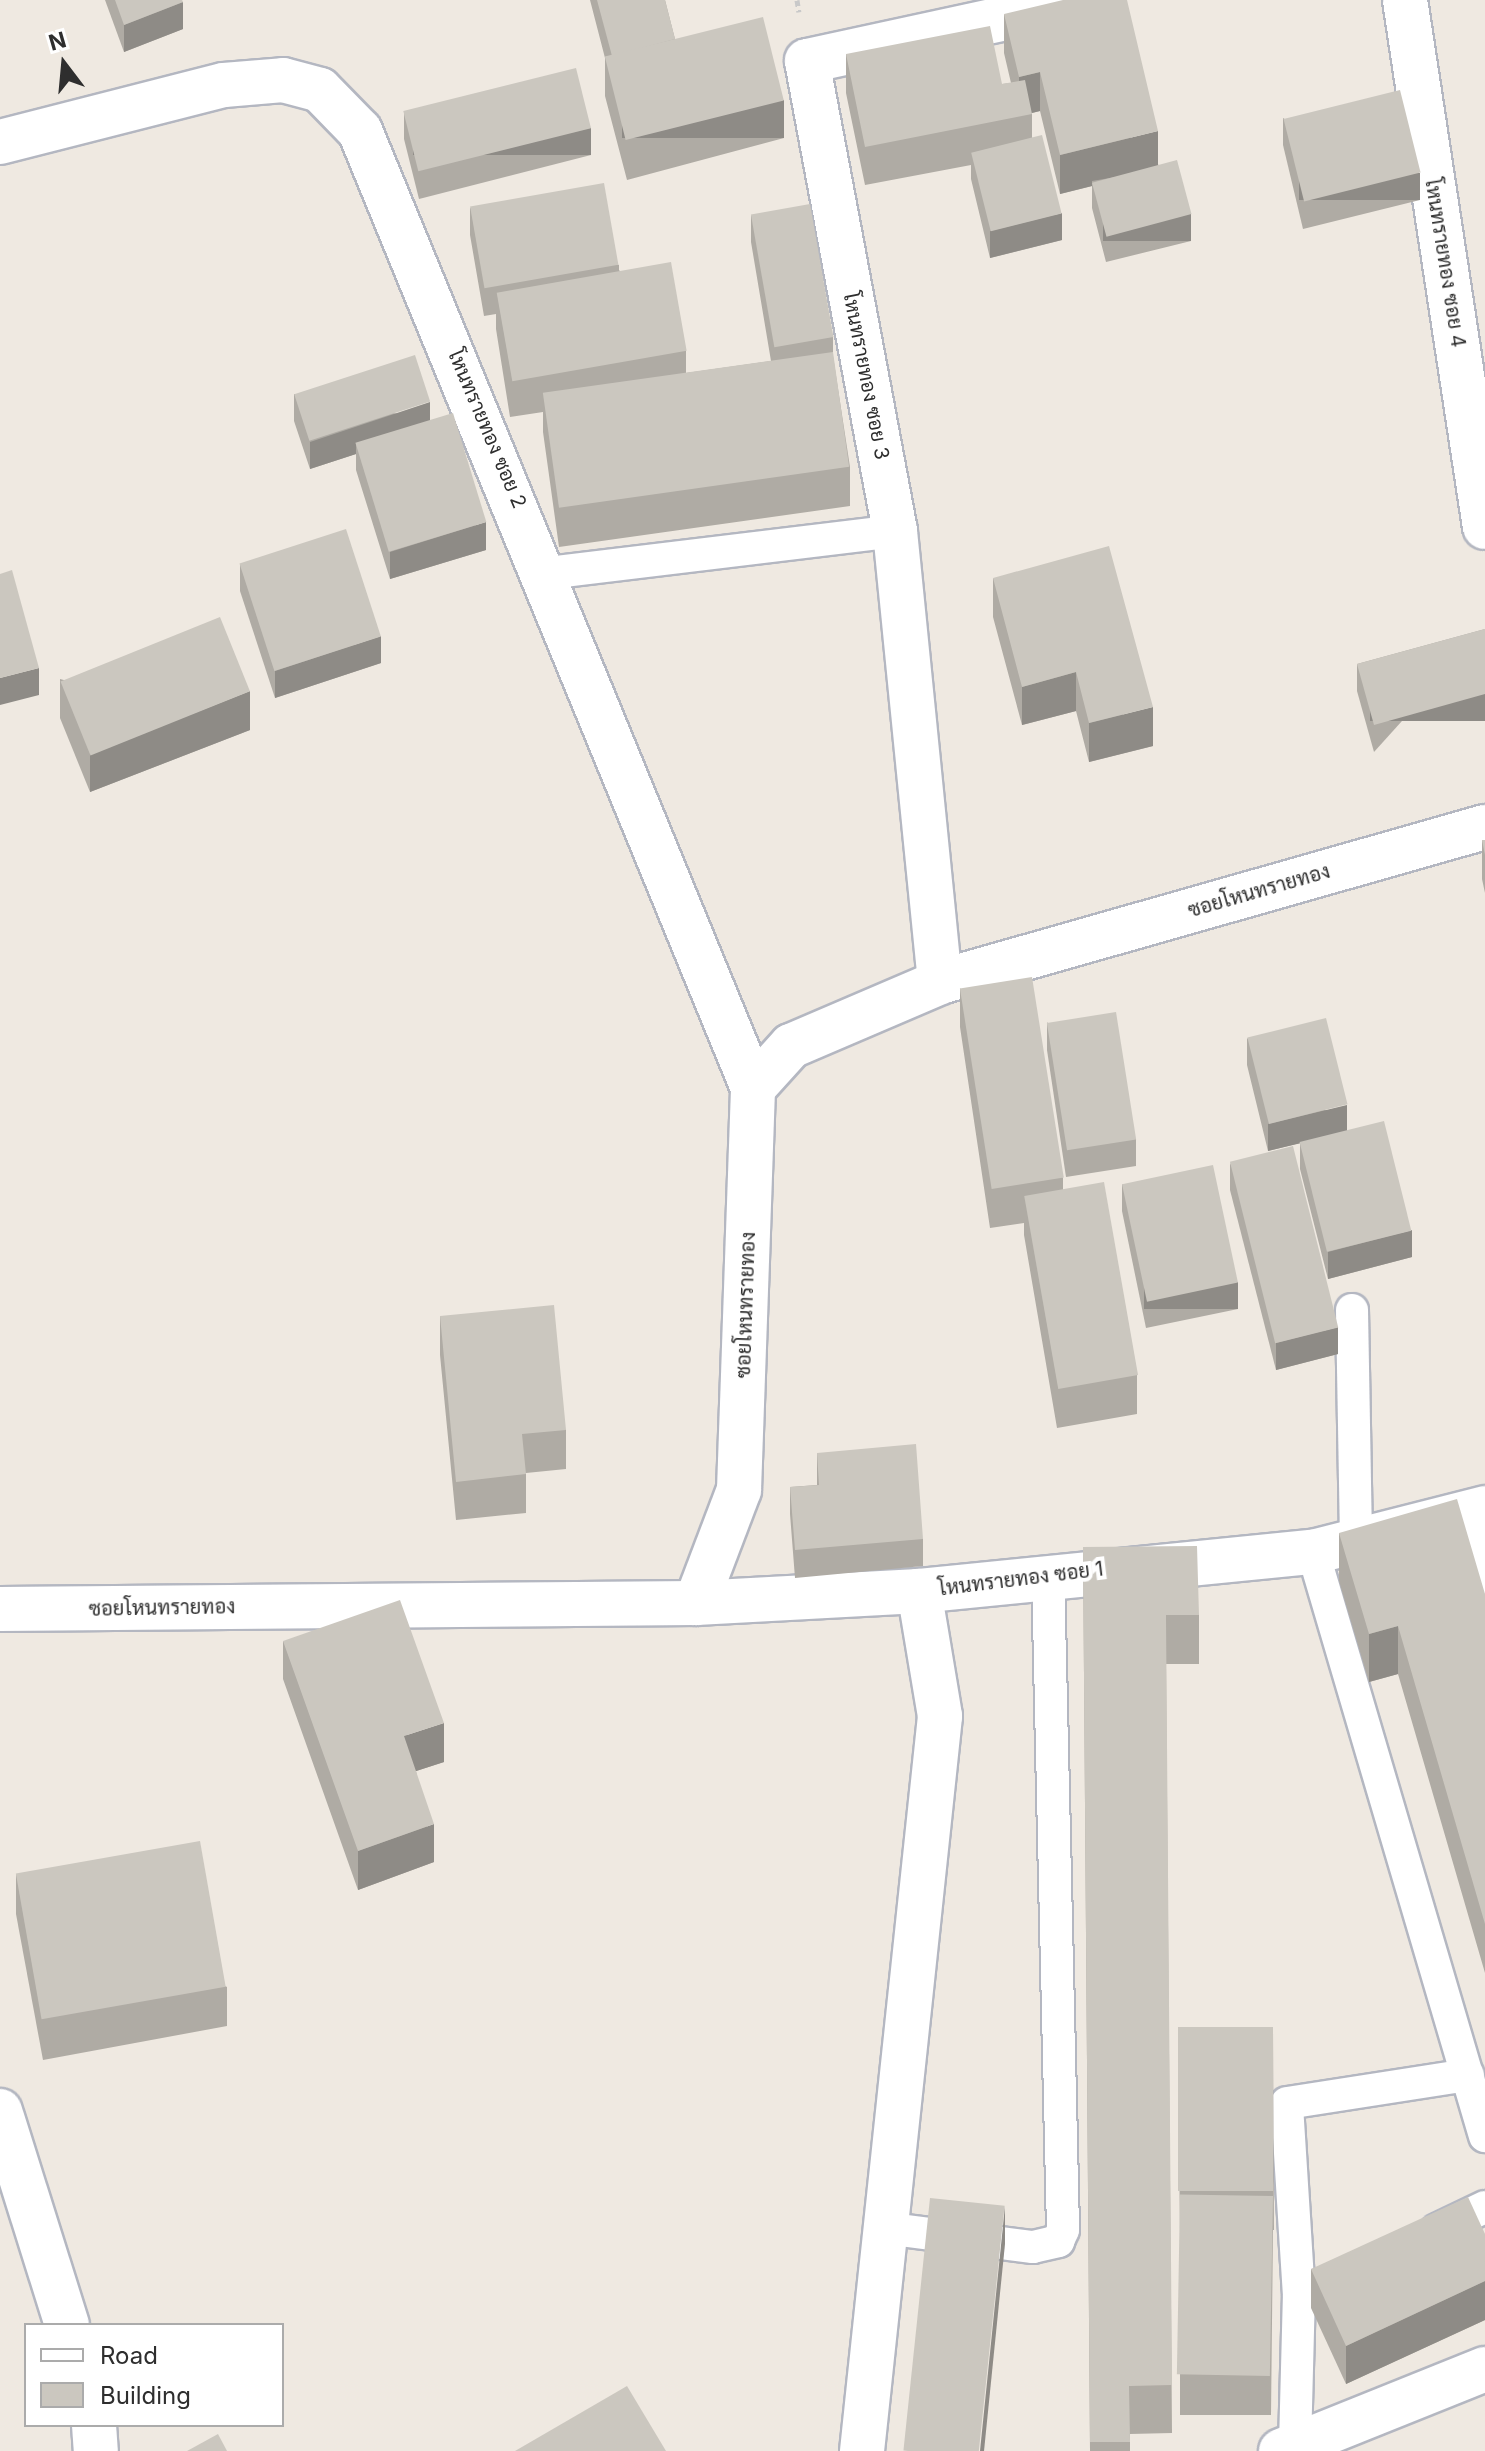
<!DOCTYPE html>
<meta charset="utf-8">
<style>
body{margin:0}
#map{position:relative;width:1485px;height:2451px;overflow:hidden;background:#efe9e1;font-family:Inter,Sarabun,sans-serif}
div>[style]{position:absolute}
.path>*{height:5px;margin-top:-2.5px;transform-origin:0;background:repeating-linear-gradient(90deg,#c9c9c9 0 6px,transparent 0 10px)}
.roads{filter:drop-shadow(2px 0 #b4b7c1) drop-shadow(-2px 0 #b4b7c1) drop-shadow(0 2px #b4b7c1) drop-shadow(0 -2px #b4b7c1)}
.lane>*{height:32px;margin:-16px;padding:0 16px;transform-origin:16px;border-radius:16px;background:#fff}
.street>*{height:44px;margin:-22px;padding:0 22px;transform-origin:22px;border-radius:22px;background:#fff}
.wall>*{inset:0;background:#afaba4}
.shaded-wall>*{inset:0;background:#8e8b86;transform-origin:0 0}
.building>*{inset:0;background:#cbc7bf;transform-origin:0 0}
span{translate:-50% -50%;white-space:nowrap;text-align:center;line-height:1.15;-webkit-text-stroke:8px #fff;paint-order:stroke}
.street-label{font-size:20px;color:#2e2e2e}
.legend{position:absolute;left:24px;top:2323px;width:260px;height:104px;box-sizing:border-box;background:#fff;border:2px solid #ababab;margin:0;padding:10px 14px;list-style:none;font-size:24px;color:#2e2e2e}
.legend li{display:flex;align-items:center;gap:16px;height:40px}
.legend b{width:40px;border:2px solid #ababab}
.north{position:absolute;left:24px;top:24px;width:80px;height:80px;-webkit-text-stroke:6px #fff;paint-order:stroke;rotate:344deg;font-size:22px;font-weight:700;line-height:32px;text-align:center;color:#2e2e2e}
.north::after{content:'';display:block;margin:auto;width:28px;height:36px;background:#2e2e2e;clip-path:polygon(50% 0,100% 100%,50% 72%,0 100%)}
</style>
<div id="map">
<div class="path">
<i style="left:797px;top:0;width:12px;rotate:81deg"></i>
</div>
<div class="roads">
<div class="lane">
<i style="left:548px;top:573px;width:350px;rotate:-6.9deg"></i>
<i style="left:1352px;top:1310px;width:229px;rotate:89deg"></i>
<i style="left:1313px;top:1552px;width:609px;rotate:73.59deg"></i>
<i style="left:884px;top:2228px;width:150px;rotate:7.3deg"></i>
<i style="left:1033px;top:2247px;width:26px;rotate:-13deg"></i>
<i style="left:1058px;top:2241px;width:12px;rotate:-66deg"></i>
<i style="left:1063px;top:2230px;width:657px;rotate:-91.31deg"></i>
<i style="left:1437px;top:2230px;width:53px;rotate:-25.6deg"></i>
<i style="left:1299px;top:2296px;width:193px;rotate:-93.6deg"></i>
<i style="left:1287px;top:2103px;width:183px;rotate:-8.8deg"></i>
<i style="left:1295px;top:2445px;width:149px;rotate:-88.5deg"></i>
<i style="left:1299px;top:2296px;width:19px;rotate:-25deg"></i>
</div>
<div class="street">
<i style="left:1405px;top:0;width:533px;rotate:81.37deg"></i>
<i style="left:0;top:142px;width:231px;rotate:-14.3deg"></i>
<i style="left:224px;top:85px;width:59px;rotate:-4.8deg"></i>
<i style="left:283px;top:80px;width:38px;rotate:15deg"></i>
<i style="left:320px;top:90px;width:57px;rotate:45.7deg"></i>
<i style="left:360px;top:131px;width:1035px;rotate:67.67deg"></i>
<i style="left:940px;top:982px;width:453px;rotate:-95.7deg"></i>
<i style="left:895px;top:531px;width:478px;rotate:-100.6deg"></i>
<i style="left:807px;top:61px;width:289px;rotate:-12.2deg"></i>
<i style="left:1464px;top:1515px;width:74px;rotate:73.5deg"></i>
<i style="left:696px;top:1603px;width:121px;rotate:-69.2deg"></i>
<i style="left:739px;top:1490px;width:402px;rotate:-88deg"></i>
<i style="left:753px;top:1088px;width:57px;rotate:-47.9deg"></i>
<i style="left:791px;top:1046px;width:162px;rotate:-23.2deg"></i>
<i style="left:940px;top:982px;width:567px;rotate:-15.88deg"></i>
<i style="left:0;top:1609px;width:696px;rotate:-0.49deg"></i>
<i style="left:696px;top:1603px;width:223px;rotate:-3.1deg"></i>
<i style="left:919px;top:1591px;width:396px;rotate:-5.7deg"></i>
<i style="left:1313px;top:1552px;width:178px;rotate:-14.3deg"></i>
<i style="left:0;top:2111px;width:224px;rotate:72.6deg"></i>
<i style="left:94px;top:2425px;width:26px;rotate:86deg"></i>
<i style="left:862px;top:2451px;width:739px;rotate:-83.94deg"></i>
<i style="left:940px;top:1716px;width:127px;rotate:-99.5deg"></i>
<i style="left:1281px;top:2451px;width:220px;rotate:-21.9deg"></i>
</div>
</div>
<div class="wall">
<i style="clip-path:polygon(105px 0,182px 0,183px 29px,124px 52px)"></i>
<i style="clip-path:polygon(590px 0,665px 0,675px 39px,784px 138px,627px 180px,605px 96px,605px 58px)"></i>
<i style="clip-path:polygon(1004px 14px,1158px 164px,1191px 241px,1106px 262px,1092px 208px,1092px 186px,1060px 194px,1040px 111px,1032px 113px,1032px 137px,1062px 240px,990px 258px,971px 179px,971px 165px,865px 185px,846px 93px,846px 54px,1002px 84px,1011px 83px,1004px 53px)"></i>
<i style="clip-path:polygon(404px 112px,591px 155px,419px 199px,404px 139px)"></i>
<i style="clip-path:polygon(1283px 118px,1420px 200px,1303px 229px,1283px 145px)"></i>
<i style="clip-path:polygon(470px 208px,619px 265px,619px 270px,686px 351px,686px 373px,771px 361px,751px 242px,751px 215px,833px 337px,833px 356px,850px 467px,850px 506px,559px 547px,543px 432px,543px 412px,510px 417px,496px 329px,496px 314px,484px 316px,470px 235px)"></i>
<i style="clip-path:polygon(294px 394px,430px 420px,486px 550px,390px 579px,356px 470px,356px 454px,310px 469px,294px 421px)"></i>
<i style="clip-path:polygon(240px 564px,381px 663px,275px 698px,240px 591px)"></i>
<i style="clip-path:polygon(993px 578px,1153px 746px,1089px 762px,1076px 711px,1022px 725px,993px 617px)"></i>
<i style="clip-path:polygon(1485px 629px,1374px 752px,1357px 691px,1357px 664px)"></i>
<i style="clip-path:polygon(60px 679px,250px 730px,90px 792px,60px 718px)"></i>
<i style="clip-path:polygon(1482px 840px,1485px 840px,1485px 893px,1482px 879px)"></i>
<i style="clip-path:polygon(960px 988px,1063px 1178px,1063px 1189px,1137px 1375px,1137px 1414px,1057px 1428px,1024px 1235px,1024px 1223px,990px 1228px,960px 1027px)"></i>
<i style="clip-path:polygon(1047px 1022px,1136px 1139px,1136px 1166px,1066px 1177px,1047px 1050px)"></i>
<i style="clip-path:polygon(1247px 1038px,1347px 1130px,1412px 1257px,1328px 1279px,1300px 1169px,1300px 1143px,1268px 1151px,1247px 1065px)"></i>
<i style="clip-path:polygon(1230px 1163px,1338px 1354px,1276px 1370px,1230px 1190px)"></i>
<i style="clip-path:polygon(1122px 1184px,1238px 1309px,1146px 1328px,1122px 1211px)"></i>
<i style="clip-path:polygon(440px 1316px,566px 1430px,566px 1469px,526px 1473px,526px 1513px,456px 1520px,440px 1355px)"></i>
<i style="clip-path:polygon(817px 1453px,923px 1539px,923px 1566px,795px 1578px,790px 1514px,790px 1487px,817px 1485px)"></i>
<i style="clip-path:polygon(1339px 1533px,1485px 1594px,1485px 1973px,1398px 1674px,1369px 1682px,1339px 1581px)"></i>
<i style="clip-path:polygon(1083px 1547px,1199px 1615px,1199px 1664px,1166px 1664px,1172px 2433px,1130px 2434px,1130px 2451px,1090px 2451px)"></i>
<i style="clip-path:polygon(283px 1641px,444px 1762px,416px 1771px,434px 1862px,358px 1890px,283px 1679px)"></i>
<i style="clip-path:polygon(16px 1875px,227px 1987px,227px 2026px,43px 2060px,16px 1914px)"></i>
<i style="clip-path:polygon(1273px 2027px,1274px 2230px,1273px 2230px,1271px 2415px,1180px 2415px,1180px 2232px,1178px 2067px)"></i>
<i style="clip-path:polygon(1485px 2234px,1485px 2320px,1346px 2384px,1311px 2308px,1311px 2269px)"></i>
</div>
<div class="shaded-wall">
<i style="clip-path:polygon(183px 2px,183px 29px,124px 52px,124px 25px)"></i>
<i style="clip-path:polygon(1040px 72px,1040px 111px,1019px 116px,1019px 77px)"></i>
<i style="left:784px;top:100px;width:38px;height:162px;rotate:90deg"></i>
<i style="left:591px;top:128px;width:27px;height:178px;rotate:90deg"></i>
<i style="clip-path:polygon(1158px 131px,1158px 170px,1092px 181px,1092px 186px,1060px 194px,1060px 155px)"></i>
<i style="left:1420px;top:173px;width:27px;height:121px;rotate:90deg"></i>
<i style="clip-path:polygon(1062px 213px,1062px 240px,990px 258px,990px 231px)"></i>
<i style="left:1191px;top:214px;width:27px;height:88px;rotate:90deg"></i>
<i style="clip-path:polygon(430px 402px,430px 429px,356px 443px,356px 454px,310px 469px,310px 442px)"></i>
<i style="clip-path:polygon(486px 522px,486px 550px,390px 579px,390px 552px)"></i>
<i style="clip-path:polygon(381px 636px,381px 663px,275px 698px,275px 671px)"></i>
<i style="clip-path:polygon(39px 668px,39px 695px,0 705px,0 678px)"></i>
<i style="clip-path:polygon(1076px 672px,1076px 711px,1022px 725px,1022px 687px)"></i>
<i style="clip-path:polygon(250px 691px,250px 730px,90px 792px,90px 754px)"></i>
<i style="left:1485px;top:694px;width:27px;height:115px;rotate:90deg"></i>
<i style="clip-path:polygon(1153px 707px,1153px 746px,1089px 762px,1089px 723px)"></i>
<i style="clip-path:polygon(1347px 1105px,1347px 1132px,1268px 1151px,1268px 1124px)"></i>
<i style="clip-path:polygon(1412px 1230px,1412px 1257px,1328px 1279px,1328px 1252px)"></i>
<i style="left:1238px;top:1282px;width:27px;height:94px;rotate:90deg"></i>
<i style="clip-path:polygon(1338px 1327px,1338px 1354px,1276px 1370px,1276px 1343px)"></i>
<i style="clip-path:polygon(1398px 1626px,1398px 1674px,1369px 1682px,1369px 1634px)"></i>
<i style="clip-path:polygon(444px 1723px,444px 1762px,404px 1775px,404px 1736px)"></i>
<i style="clip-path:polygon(434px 1824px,434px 1862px,358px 1890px,358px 1851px)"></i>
<i style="clip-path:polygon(1005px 2206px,1005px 2244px,984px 2451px,980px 2451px)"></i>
<i style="clip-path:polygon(1485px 2281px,1485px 2320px,1346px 2384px,1346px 2346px)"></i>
</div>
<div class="building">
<i style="clip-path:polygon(115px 0,182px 0,183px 2px,124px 25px)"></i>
<i style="clip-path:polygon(597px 0,665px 0,675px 39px,612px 56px)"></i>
<i style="clip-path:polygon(1063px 0,1127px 0,1158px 131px,1060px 155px,1040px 72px,1019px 77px,1004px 14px)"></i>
<i style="left:763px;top:17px;width:86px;height:163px;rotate:76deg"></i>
<i style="clip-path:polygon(990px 26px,1002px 84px,1025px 80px,1032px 114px,865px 147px,846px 54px)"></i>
<i style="left:576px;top:68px;width:62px;height:178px;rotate:76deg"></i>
<i style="left:1400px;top:90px;width:85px;height:120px;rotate:76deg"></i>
<i style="left:1042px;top:135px;width:81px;height:73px;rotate:76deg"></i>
<i style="left:1177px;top:160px;width:56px;height:88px;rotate:75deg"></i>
<i style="left:604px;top:183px;width:83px;height:136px;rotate:80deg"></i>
<i style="left:810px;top:204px;width:135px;height:60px;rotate:80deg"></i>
<i style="left:671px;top:262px;width:90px;height:177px;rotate:80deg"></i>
<i style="left:833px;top:352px;width:116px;height:293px;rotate:82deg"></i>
<i style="left:415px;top:355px;width:49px;height:127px;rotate:72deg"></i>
<i style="left:453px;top:413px;width:114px;height:102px;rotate:73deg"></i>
<i style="left:346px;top:529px;width:113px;height:112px;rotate:72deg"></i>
<i style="clip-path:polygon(1109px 546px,1153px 707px,1089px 723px,1076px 672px,1022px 687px,993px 578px)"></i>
<i style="clip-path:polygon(12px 570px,39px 668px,0 678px,0 574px)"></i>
<i style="left:220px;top:617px;width:80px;height:172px;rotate:68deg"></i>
<i style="clip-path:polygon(1485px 629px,1485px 694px,1374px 725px,1357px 664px)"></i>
<i style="clip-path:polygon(1482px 840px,1485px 840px,1485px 855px)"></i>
<i style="left:1032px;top:977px;width:203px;height:73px;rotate:81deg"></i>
<i style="left:1116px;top:1012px;width:129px;height:70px;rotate:81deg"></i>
<i style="left:1326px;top:1018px;width:89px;height:81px;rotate:76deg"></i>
<i style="left:1384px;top:1121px;width:113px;height:87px;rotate:76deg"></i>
<i style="left:1293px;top:1146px;width:187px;height:65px;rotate:76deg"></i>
<i style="left:1213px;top:1165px;width:120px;height:93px;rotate:78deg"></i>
<i style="left:1104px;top:1182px;width:196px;height:81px;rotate:80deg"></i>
<i style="clip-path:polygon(554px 1305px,566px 1430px,522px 1434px,526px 1474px,456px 1482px,440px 1316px)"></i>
<i style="clip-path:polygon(916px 1444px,923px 1539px,795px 1550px,790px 1487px,819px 1485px,817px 1453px)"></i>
<i style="clip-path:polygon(1457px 1499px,1485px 1594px,1485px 1924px,1398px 1626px,1369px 1634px,1339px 1533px)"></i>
<i style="clip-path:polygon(1197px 1546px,1199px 1615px,1166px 1615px,1172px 2385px,1129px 2386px,1130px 2442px,1090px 2442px,1083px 1547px)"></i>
<i style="clip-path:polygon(400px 1600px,444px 1723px,404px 1736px,434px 1824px,358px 1851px,283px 1641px)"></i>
<i style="left:200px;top:1841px;width:148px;height:187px;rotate:80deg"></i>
<i style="left:1273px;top:2027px;width:164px;height:95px;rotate:90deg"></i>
<i style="left:1273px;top:2196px;width:180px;height:93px;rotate:91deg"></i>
<i style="clip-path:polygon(1468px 2197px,1485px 2234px,1485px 2281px,1346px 2346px,1311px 2269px)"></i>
<i style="left:930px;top:2198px;width:75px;height:254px;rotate:6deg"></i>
<i style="clip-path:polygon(627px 2386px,666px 2451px,515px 2451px)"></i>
<i style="clip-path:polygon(218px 2434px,227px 2451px,187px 2451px)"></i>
</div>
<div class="street-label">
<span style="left:1445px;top:263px;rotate:81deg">โหนทรายทอง ซอย 4</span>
<span style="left:866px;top:376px;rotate:79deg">โหนทรายทอง ซอย 3</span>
<span style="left:487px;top:429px;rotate:67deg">โหนทรายทอง ซอย 2</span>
<span style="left:1259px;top:891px;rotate:-16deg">ซอยโหนทรายทอง</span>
<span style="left:746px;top:1305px;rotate:-88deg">ซอยโหนทรายทอง</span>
<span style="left:1021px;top:1579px;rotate:-7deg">โหนทรายทอง ซอย 1</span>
<span style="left:162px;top:1608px;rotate:-1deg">ซอยโหนทรายทอง</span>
</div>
<ul class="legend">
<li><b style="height:10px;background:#fff"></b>Road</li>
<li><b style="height:22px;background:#cbc7bf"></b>Building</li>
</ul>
<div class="north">N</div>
</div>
